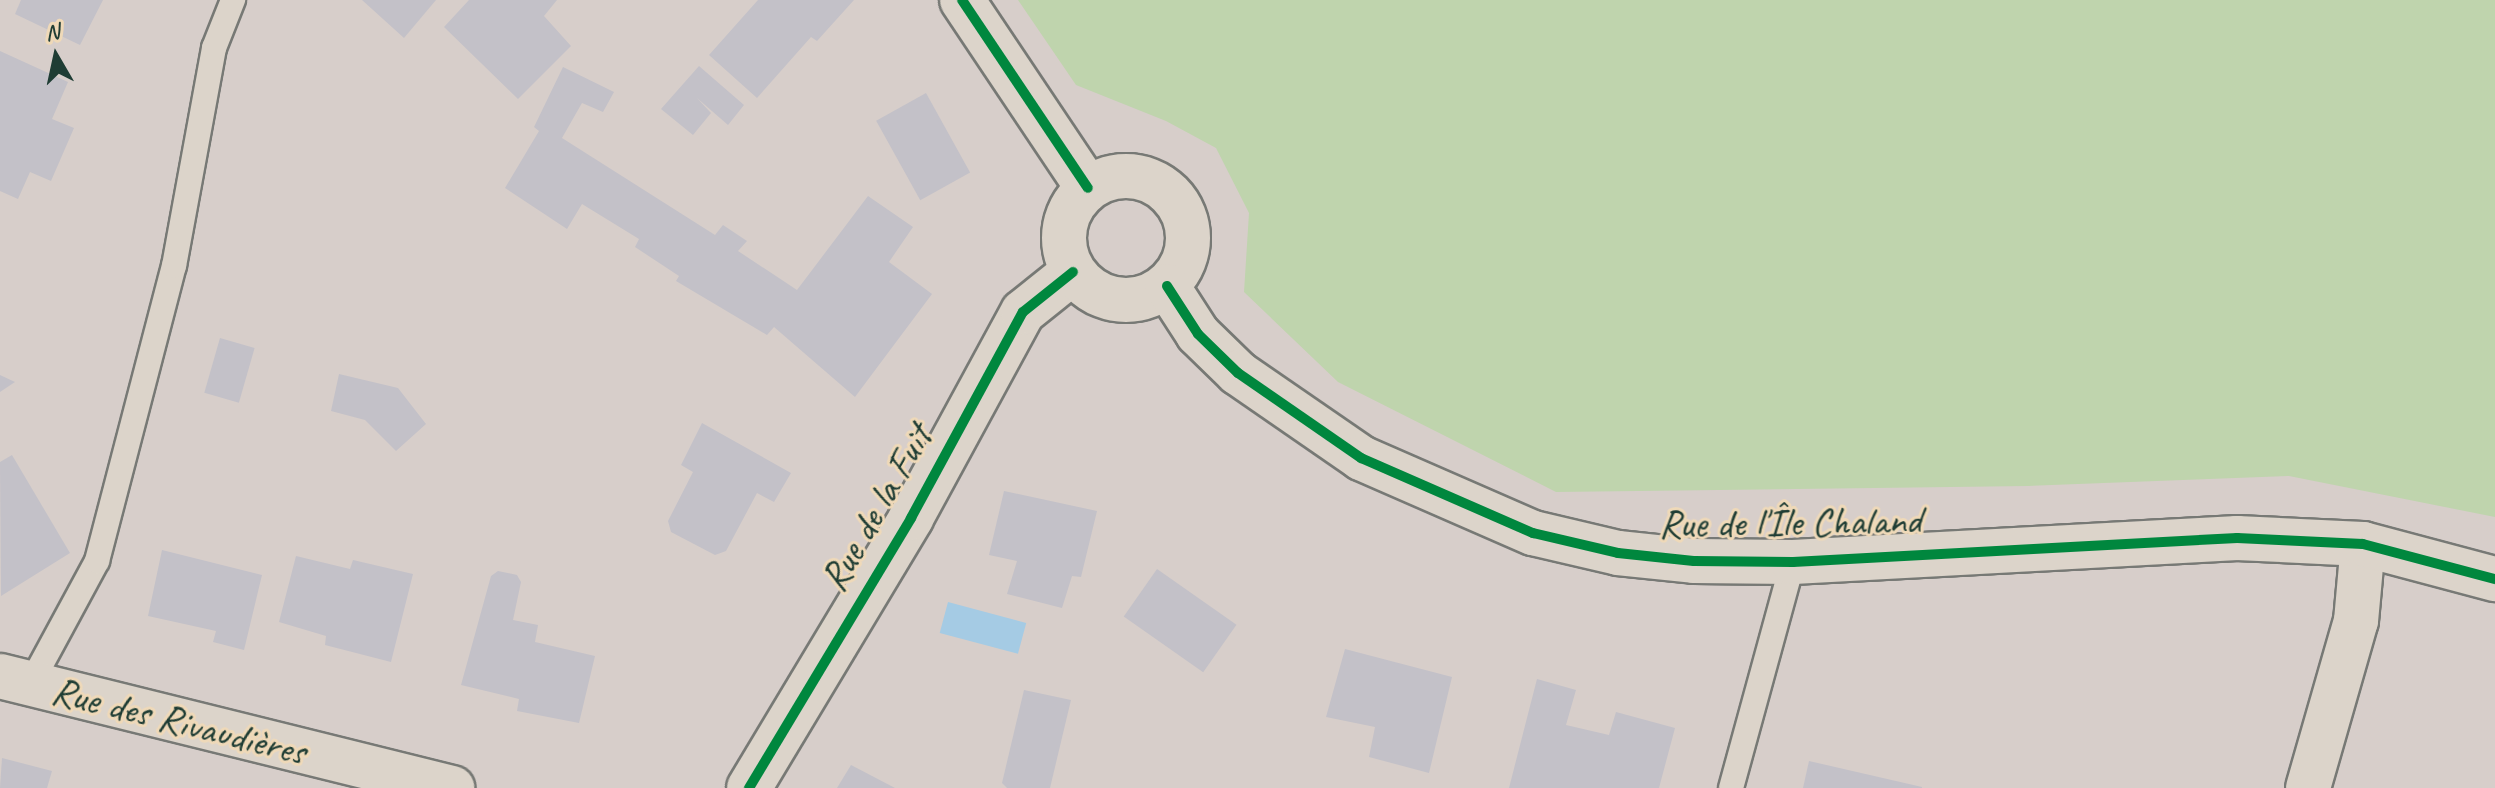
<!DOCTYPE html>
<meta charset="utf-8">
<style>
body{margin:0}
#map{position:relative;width:2495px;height:788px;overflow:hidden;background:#d7ceca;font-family:Caveat,sans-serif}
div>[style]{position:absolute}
.green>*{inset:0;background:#bfd4ad}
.water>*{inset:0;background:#a5cbe4;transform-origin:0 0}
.building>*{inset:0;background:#c3c1c8;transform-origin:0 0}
.roads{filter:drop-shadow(2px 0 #777975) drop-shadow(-2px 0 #777975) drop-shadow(0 2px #777975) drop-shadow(0 -2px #777975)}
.lane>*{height:24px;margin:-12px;padding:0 12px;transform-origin:12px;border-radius:12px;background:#dcd4ca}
.street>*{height:44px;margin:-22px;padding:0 22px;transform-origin:22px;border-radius:22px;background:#dcd4ca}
.secondary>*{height:44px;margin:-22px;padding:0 22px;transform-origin:22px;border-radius:22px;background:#dcd4ca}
.secondary>.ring{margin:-22px;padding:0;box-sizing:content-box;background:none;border:44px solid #dcd4ca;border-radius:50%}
.cycleway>*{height:10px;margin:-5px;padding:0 5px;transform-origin:5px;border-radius:5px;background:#00873e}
span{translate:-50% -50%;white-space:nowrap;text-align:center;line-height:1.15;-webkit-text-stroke:6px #efd9b8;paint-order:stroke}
.street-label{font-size:40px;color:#1f3d34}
.north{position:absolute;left:16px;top:16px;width:80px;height:80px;-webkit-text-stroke:6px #efd9b8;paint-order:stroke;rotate:351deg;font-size:22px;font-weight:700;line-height:32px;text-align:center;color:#1f3d34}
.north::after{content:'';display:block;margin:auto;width:28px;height:36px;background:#1f3d34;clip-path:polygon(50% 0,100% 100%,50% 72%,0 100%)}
</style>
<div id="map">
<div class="green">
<i style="clip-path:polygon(1018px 0,2495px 0,2495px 517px,2289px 476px,2028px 486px,1556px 492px,1338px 382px,1244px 292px,1249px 213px,1216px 148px,1166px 121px,1076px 85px)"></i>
</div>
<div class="water">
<i style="left:948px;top:602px;width:81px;height:32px;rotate:15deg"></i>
</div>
<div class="building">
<i style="clip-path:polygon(21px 0,103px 0,80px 45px,15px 14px)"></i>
<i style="clip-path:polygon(362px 0,436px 0,404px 38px)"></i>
<i style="clip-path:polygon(469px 0,557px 0,544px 16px,571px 46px,518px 99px,444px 27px)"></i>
<i style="clip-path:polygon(758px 0,854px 0,817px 41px,811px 37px,757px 98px,709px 55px)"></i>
<i style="clip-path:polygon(0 51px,68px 82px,52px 119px,74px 128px,51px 181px,30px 172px,18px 199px,0 191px)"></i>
<i style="clip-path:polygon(699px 66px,744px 105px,728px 125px,697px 98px,711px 113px,693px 135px,661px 109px)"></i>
<i style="clip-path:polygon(563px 67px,614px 92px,603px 112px,582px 103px,562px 138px,715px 235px,723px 225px,747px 241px,738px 251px,797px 290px,868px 196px,913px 227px,889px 262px,932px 294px,855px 397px,774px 327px,767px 335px,676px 281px,679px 276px,635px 247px,639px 239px,582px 204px,567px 229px,505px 188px,539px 131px,534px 127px)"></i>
<i style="left:926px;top:93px;width:91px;height:57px;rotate:61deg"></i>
<i style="left:220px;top:338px;width:36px;height:57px;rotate:16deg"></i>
<i style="clip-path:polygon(339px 374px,398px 388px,426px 424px,396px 451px,365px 420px,331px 411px)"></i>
<i style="clip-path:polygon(0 375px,15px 382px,0 392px)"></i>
<i style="clip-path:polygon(702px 423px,791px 473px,774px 502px,757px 493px,726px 551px,715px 555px,671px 532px,668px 521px,693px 472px,681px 465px)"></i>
<i style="clip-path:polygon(12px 455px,70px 553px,1px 596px,0 462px)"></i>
<i style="clip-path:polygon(1004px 491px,1097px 511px,1081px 577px,1072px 576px,1062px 608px,1007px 594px,1017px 561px,989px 555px)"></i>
<i style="clip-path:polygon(162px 550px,262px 575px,244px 650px,213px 642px,216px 631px,148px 616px)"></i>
<i style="clip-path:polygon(296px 556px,350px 569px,353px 560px,413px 574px,391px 662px,325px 645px,326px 636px,279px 622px)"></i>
<i style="left:1157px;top:569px;width:97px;height:58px;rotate:35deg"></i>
<i style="clip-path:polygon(498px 571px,517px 575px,521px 582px,513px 620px,538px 625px,535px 642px,595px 656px,579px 723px,517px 711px,519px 699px,461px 685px,491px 576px)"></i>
<i style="clip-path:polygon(1345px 649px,1452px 677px,1429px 773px,1369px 757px,1375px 727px,1326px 717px)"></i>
<i style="clip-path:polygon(1537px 679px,1576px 690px,1566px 725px,1609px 735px,1616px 712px,1675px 728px,1659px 788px,1509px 788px)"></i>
<i style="clip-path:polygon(1024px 690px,1071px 700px,1050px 788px,1007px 788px,1002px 783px)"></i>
<i style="clip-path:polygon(2px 758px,52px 771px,47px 788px,0 788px)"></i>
<i style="clip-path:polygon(1809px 761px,1922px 787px,1922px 788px,1803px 788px)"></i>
<i style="clip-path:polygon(851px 765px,895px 788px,837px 788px)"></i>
</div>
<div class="roads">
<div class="lane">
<i style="left:30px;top:685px;width:141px;rotate:-61.6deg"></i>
<i style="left:97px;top:561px;width:305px;rotate:-75.4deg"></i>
<i style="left:174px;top:266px;width:222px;rotate:-79.6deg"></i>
<i style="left:214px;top:48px;width:52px;rotate:-68.4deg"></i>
<i style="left:1731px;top:788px;width:234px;rotate:-74.7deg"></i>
</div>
<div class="street">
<i style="left:0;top:676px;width:466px;rotate:13.9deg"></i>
<i style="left:749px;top:788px;width:315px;rotate:-59deg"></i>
<i style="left:911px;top:518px;width:234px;rotate:-61.5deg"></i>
<i style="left:1023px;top:312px;width:64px;rotate:-38.7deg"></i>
<i style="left:2308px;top:788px;width:174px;rotate:-74deg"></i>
<i style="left:2356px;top:621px;width:77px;rotate:-84.8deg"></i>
</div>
<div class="secondary">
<i style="left:962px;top:0;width:226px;rotate:56.2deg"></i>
<i class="ring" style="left:1064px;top:176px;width:80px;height:80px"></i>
<i style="left:1167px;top:286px;width:57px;rotate:57.1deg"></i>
<i style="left:1198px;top:334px;width:56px;rotate:44.3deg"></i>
<i style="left:1238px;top:373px;width:150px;rotate:34.6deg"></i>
<i style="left:1361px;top:458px;width:188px;rotate:23.6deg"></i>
<i style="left:1533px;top:533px;width:87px;rotate:13.2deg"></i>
<i style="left:1618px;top:553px;width:76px;rotate:6deg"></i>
<i style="left:1694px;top:561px;width:99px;rotate:0.6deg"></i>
<i style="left:1793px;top:562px;width:445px;rotate:-3.1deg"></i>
<i style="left:2237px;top:538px;width:126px;rotate:2.7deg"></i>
<i style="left:2363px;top:544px;width:137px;rotate:14.9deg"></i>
</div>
</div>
<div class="cycleway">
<i style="left:962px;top:0;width:226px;rotate:56.2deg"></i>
<i style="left:1167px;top:286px;width:57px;rotate:57.1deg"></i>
<i style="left:1198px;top:334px;width:56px;rotate:44.3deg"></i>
<i style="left:1238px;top:373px;width:150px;rotate:34.6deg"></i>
<i style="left:1361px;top:458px;width:188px;rotate:23.6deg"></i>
<i style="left:1533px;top:533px;width:87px;rotate:13.2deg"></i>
<i style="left:1618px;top:553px;width:76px;rotate:6deg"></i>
<i style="left:1694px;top:561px;width:99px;rotate:0.6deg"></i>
<i style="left:1793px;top:562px;width:445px;rotate:-3.1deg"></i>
<i style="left:2237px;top:538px;width:126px;rotate:2.7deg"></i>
<i style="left:2363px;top:544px;width:137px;rotate:14.9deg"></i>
<i style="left:749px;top:788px;width:315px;rotate:-59deg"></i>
<i style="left:911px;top:518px;width:234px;rotate:-61.5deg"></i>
<i style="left:1023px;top:312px;width:64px;rotate:-38.7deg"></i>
</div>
<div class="street-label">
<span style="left:876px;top:508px;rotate:-60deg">Rue de la Fuit</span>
<span style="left:1790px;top:522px;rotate:-1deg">Rue de l'Île Chaland</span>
<span style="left:179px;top:721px;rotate:14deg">Rue des Rivaudières</span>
</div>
<div class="north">N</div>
</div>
